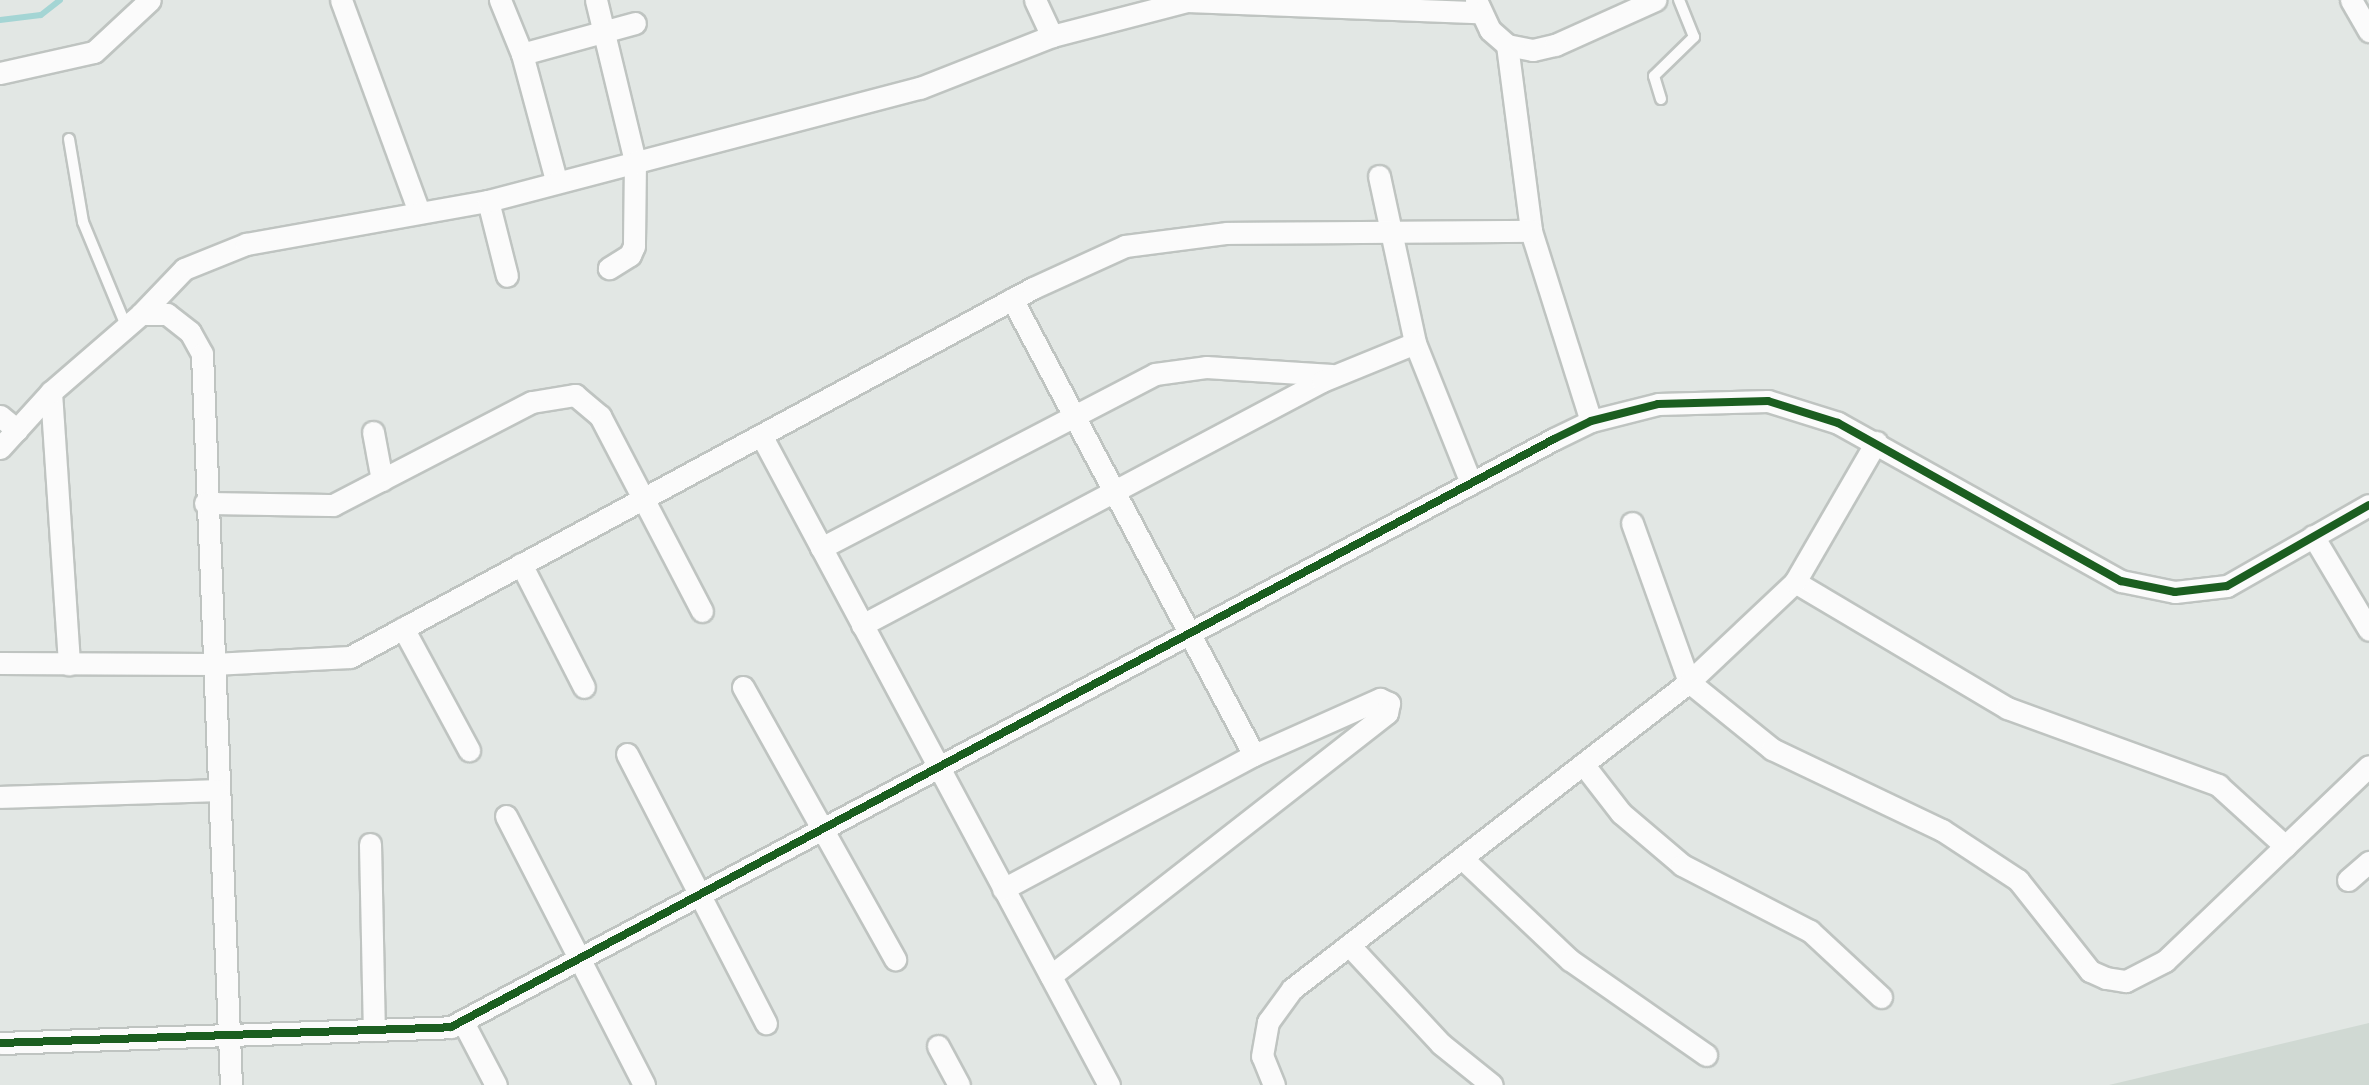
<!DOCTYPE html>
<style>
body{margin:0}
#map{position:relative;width:2369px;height:1085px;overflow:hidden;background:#e2e7e4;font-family:"Alegreya Sans",sans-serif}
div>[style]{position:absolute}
.built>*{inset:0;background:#d0d9d3}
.stream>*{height:6px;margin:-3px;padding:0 3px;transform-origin:3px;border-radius:3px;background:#a4d5d4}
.roads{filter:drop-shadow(2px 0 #bfc4c1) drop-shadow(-2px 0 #bfc4c1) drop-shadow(0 2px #bfc4c1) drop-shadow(0 -2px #bfc4c1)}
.service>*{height:10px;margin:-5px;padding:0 5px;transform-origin:5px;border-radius:5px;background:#fbfbfb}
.minor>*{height:21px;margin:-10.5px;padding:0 10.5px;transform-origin:10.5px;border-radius:10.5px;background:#fbfbfb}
.cycleway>*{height:8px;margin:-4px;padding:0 4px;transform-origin:4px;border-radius:4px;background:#1b5e20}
span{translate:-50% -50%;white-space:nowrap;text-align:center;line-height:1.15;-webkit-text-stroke:6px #f0f7f2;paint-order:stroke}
</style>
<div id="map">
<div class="built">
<i style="clip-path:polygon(2369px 1023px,2369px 1085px,2109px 1085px)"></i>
</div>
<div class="stream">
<i style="left:0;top:20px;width:41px;rotate:-7deg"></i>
<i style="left:41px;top:15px;width:24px;rotate:-38deg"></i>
</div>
<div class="roads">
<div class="service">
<i style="left:1661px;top:99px;width:24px;rotate:-107deg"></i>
<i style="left:1654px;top:76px;width:56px;rotate:-44.3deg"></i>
<i style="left:1694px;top:37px;width:40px;rotate:-112deg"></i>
<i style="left:69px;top:139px;width:84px;rotate:80.4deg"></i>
<i style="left:83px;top:222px;width:113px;rotate:67.5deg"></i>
</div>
<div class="minor">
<i style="left:341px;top:0;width:226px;rotate:69.8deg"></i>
<i style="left:500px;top:0;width:58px;rotate:67.8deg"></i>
<i style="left:522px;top:54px;width:131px;rotate:74.9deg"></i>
<i style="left:596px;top:0;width:166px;rotate:76.4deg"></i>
<i style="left:635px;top:161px;width:85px;rotate:90.7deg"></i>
<i style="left:634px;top:246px;width:10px;rotate:114deg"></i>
<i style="left:630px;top:255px;width:25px;rotate:148deg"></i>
<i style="left:1035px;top:0;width:40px;rotate:65deg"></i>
<i style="left:1476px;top:0;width:33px;rotate:65deg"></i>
<i style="left:1490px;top:30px;width:23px;rotate:41deg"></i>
<i style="left:1507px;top:45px;width:188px;rotate:82.6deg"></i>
<i style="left:1531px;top:231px;width:199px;rotate:72.5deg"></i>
<i style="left:2351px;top:0;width:36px;rotate:60deg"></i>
<i style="left:1507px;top:45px;width:26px;rotate:11deg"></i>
<i style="left:1533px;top:50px;width:23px;rotate:-13deg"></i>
<i style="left:1555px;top:45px;width:110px;rotate:-24.2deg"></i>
<i style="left:522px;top:54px;width:117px;rotate:-15.3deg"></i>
<i style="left:0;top:73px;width:96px;rotate:-12.6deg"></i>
<i style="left:94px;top:52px;width:76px;rotate:-42.9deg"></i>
<i style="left:1379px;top:176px;width:171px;rotate:77.8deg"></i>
<i style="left:1415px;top:343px;width:151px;rotate:68.2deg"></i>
<i style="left:488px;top:201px;width:77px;rotate:75.8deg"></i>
<i style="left:1012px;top:299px;width:516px;rotate:62.05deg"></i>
<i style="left:141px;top:314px;width:62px;rotate:-46.3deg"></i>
<i style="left:184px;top:269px;width:67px;rotate:-22deg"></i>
<i style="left:246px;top:244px;width:246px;rotate:-10.1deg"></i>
<i style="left:488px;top:201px;width:447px;rotate:-14.7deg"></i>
<i style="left:920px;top:88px;width:142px;rotate:-21.5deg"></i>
<i style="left:1052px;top:36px;width:139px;rotate:-14.5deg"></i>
<i style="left:1187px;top:1px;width:291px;rotate:2.2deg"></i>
<i style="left:51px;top:392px;width:273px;rotate:86.2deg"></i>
<i style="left:0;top:416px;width:22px;rotate:39deg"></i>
<i style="left:373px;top:432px;width:49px;rotate:79.4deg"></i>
<i style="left:761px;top:435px;width:737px;rotate:61.84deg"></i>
<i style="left:0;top:448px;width:76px;rotate:-47.7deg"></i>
<i style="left:51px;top:392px;width:119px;rotate:-40.9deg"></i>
<i style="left:141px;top:314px;width:26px"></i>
<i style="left:167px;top:314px;width:29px;rotate:38deg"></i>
<i style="left:190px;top:332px;width:25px;rotate:61deg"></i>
<i style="left:202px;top:354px;width:732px;rotate:87.73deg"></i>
<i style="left:205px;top:503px;width:128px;rotate:0.9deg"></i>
<i style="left:333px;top:505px;width:224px;rotate:-27.4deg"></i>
<i style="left:532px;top:402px;width:44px;rotate:-9.2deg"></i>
<i style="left:575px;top:395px;width:33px;rotate:40deg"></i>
<i style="left:600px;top:416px;width:220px;rotate:62.4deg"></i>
<i style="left:1632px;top:523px;width:169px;rotate:70.3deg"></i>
<i style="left:1689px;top:682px;width:107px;rotate:38.9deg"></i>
<i style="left:1772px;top:749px;width:188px;rotate:25.5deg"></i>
<i style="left:1942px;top:830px;width:91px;rotate:33.3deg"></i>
<i style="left:2018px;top:880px;width:116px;rotate:51.6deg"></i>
<i style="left:2090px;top:971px;width:17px;rotate:24deg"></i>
<i style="left:2106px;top:978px;width:20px;rotate:9deg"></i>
<i style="left:2126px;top:981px;width:44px;rotate:-27.1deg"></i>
<i style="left:2165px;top:961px;width:282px;rotate:-43.7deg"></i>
<i style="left:2313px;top:536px;width:109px;rotate:59.2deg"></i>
<i style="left:821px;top:548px;width:377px;rotate:-27.5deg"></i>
<i style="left:1155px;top:374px;width:51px;rotate:-7.8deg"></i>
<i style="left:1206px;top:367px;width:126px;rotate:3.6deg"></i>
<i style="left:521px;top:564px;width:138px;rotate:62.9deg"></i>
<i style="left:1795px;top:582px;width:247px;rotate:30.7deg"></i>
<i style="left:2007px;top:708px;width:225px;rotate:20deg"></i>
<i style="left:2218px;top:785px;width:91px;rotate:42.3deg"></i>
<i style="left:862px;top:625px;width:521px;rotate:-27.94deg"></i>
<i style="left:1322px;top:381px;width:100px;rotate:-22.2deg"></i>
<i style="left:403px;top:628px;width:139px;rotate:61.6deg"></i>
<i style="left:0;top:663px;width:213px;rotate:0.3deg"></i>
<i style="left:213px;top:664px;width:137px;rotate:-2.9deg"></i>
<i style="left:350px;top:657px;width:776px;rotate:-28.38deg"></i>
<i style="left:1033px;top:288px;width:101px;rotate:-24.5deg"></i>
<i style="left:1125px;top:246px;width:103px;rotate:-7.3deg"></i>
<i style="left:1227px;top:233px;width:304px;rotate:-0.4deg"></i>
<i style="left:743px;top:687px;width:312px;rotate:60.8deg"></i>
<i style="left:627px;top:754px;width:303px;rotate:62.7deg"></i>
<i style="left:1583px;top:764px;width:62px;rotate:52.2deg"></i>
<i style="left:1621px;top:813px;width:80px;rotate:40.4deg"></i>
<i style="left:1682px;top:865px;width:144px;rotate:27.3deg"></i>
<i style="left:1810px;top:931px;width:97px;rotate:42.9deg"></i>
<i style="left:0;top:797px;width:218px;rotate:-1.8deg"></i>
<i style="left:506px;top:816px;width:302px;rotate:62.8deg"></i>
<i style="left:370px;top:844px;width:186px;rotate:88.8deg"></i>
<i style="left:1462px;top:858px;width:149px;rotate:43.4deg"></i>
<i style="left:1570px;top:960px;width:166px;rotate:34.9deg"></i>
<i style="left:2348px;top:880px;width:28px;rotate:-41deg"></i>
<i style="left:1003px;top:889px;width:285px;rotate:-28.1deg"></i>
<i style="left:1254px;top:755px;width:138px;rotate:-24deg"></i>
<i style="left:1380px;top:699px;width:10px;rotate:24deg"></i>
<i style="left:1389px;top:703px;width:10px;rotate:101deg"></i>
<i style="left:1387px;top:713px;width:427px;rotate:142deg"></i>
<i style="left:1349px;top:945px;width:135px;rotate:47.1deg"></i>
<i style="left:1441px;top:1044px;width:65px;rotate:38.8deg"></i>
<i style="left:463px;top:1022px;width:71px;rotate:62.4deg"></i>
<i style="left:0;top:1043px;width:451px;rotate:-2deg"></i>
<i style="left:451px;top:1027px;width:1250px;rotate:-28.06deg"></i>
<i style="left:1554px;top:439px;width:41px;rotate:-25.9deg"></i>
<i style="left:1591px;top:421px;width:69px;rotate:-14.2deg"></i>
<i style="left:1658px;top:404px;width:110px;rotate:-1.6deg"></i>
<i style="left:1768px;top:401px;width:73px;rotate:17.4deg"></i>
<i style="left:1838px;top:423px;width:324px;rotate:29.2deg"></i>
<i style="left:2121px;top:581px;width:55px;rotate:11.5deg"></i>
<i style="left:2175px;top:592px;width:52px;rotate:-6.6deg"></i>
<i style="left:2227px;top:586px;width:163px;rotate:-29.7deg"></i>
<i style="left:938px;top:1046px;width:44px;rotate:61.7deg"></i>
<i style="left:1274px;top:1085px;width:31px;rotate:-112deg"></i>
<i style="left:1262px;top:1056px;width:35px;rotate:-80deg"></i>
<i style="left:1268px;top:1022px;width:41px;rotate:-54deg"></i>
<i style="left:1292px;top:989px;width:502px;rotate:-37.71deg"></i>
<i style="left:1689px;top:682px;width:146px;rotate:-43.3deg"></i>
<i style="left:1795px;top:582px;width:162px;rotate:-59.9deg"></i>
</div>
</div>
<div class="cycleway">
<i style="left:0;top:1043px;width:451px;rotate:-2deg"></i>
<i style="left:451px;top:1027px;width:1250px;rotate:-28.06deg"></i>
<i style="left:1554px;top:439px;width:41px;rotate:-25.9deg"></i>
<i style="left:1591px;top:421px;width:69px;rotate:-14.2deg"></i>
<i style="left:1658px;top:404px;width:110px;rotate:-1.6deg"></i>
<i style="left:1768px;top:401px;width:73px;rotate:17.4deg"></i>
<i style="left:1838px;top:423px;width:324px;rotate:29.2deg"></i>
<i style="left:2121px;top:581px;width:55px;rotate:11.5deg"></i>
<i style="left:2175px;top:592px;width:52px;rotate:-6.6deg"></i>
<i style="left:2227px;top:586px;width:163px;rotate:-29.7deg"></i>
</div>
</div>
